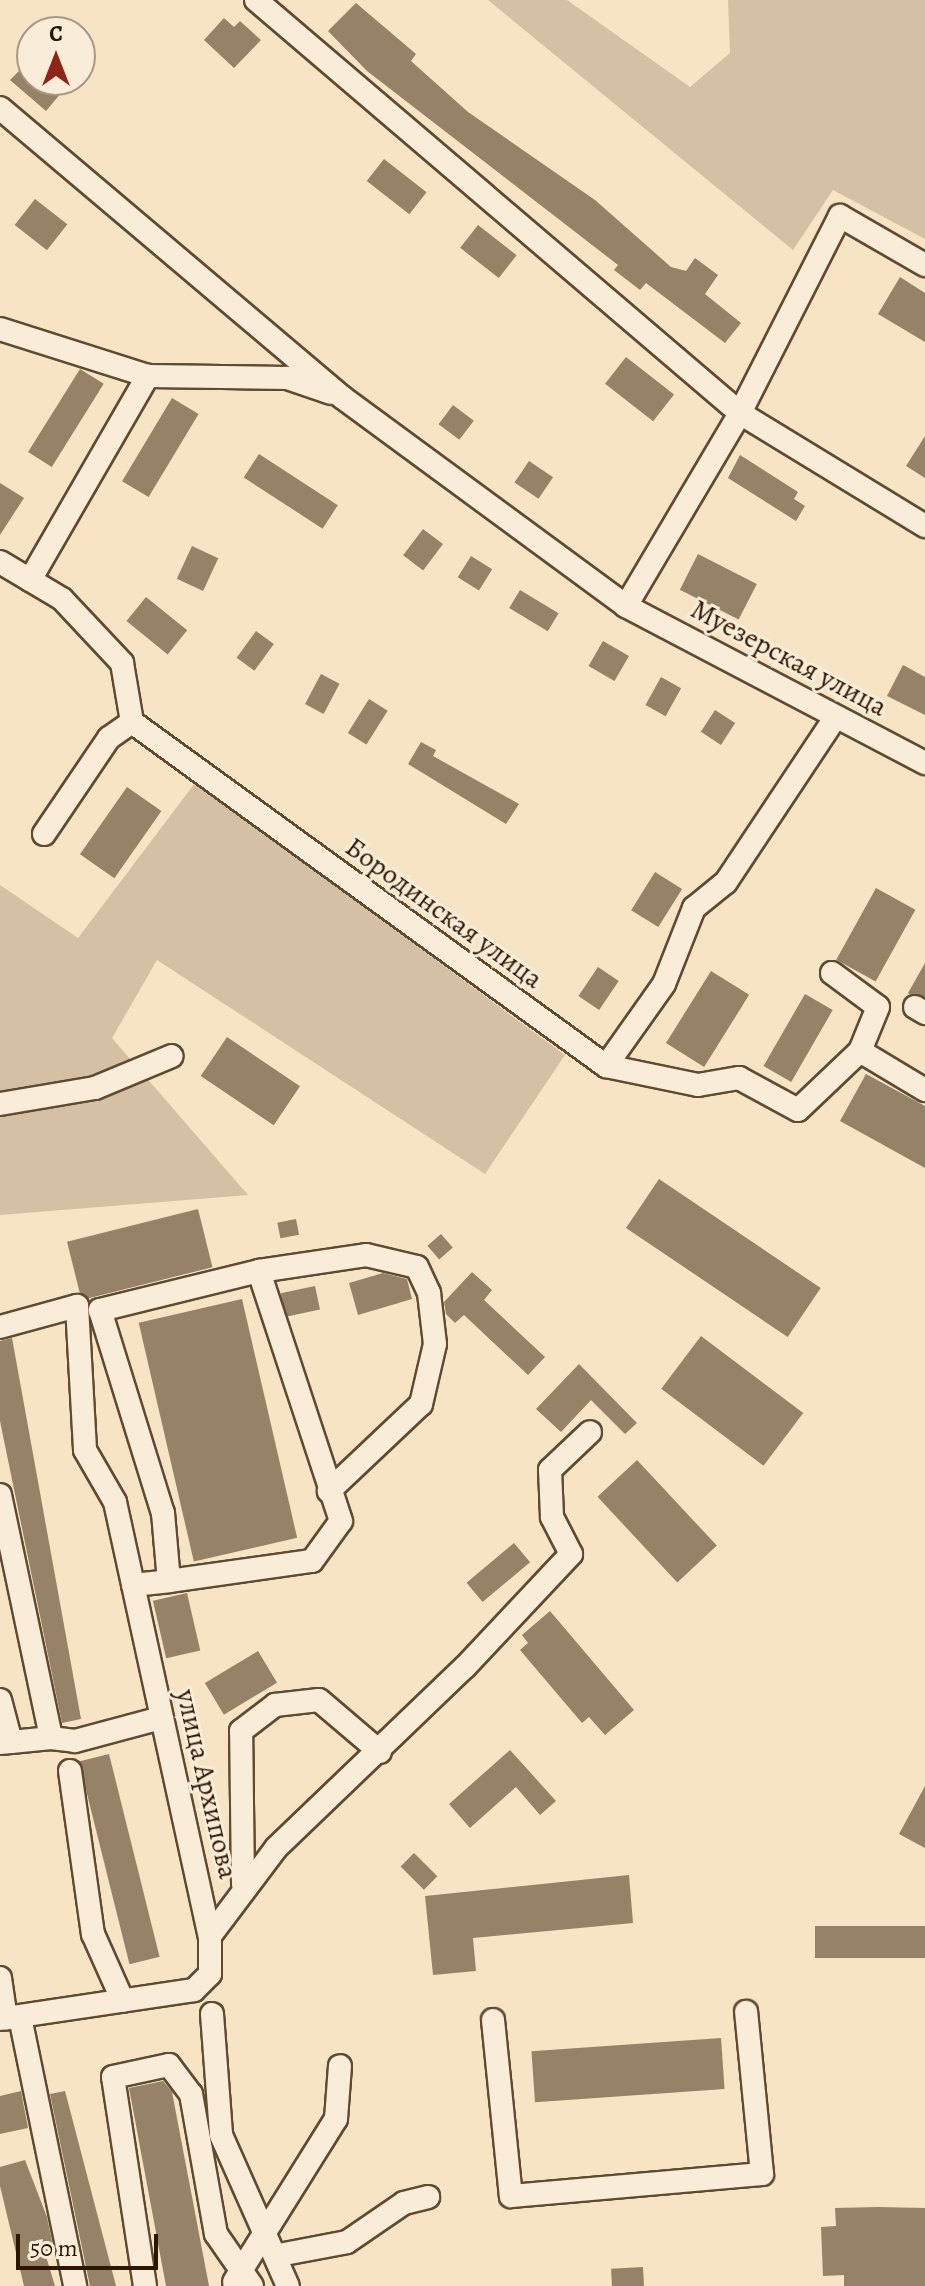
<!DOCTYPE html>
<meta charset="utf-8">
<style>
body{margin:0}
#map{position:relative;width:925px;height:2286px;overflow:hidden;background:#f6e4c4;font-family:Alegreya,serif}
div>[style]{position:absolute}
.green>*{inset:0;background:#d4c1a3}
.building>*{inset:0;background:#968267;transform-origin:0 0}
.roads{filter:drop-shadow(2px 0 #604a32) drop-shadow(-2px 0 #604a32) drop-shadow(0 2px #604a32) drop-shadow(0 -2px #604a32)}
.minor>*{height:22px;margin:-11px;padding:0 11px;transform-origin:11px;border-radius:11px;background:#f9edd9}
span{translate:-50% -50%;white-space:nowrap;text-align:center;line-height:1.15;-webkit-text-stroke:6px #f9edd9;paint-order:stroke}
.street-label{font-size:28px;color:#2e1702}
.north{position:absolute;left:16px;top:16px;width:80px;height:80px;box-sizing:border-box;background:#f9edd9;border:2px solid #a89783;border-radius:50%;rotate:0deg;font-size:22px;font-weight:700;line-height:32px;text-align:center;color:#2e1702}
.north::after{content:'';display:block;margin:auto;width:28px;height:36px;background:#8f2418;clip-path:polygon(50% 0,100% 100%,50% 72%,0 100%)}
.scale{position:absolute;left:16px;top:2234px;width:142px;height:36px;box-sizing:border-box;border:4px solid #2e1702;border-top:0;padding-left:10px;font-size:24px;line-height:28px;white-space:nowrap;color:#2e1702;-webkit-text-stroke:6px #f9edd9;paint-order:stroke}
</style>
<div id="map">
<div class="green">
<i style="clip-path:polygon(488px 0,567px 0,690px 87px,730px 53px,728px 0,925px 0,925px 239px,833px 190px,793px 250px)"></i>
<i style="clip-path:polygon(195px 783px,565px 1055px,485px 1174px,157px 960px,112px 1038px,248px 1195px,0 1215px,0 885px,78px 938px)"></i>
</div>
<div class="building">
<i style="clip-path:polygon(356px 3px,416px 54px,411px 61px,468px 112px,595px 200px,671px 267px,686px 271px,695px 258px,718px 275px,705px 294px,741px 323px,725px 343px,646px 283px,640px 290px,614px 270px,618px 265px,367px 71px,328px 31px)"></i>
<i style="clip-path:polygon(224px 18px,234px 27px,240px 21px,261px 40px,234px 68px,204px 40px)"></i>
<i style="clip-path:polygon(32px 58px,32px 80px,72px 80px,46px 111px,10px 80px)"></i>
<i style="left:384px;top:159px;width:54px;height:28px;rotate:38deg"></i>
<i style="left:35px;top:199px;width:41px;height:33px;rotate:38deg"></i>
<i style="left:478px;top:225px;width:49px;height:29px;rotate:38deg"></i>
<i style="clip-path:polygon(900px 277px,925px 293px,925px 342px,878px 314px)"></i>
<i style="left:626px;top:357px;width:61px;height:34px;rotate:38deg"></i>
<i style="left:80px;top:369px;width:28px;height:98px;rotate:32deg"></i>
<i style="left:172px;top:398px;width:31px;height:97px;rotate:31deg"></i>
<i style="left:453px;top:405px;width:26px;height:24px;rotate:37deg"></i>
<i style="clip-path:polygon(925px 436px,925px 478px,906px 466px)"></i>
<i style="left:259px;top:454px;width:94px;height:28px;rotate:33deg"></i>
<i style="clip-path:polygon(740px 455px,798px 492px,794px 499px,805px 506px,796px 521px,728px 478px)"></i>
<i style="left:529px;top:461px;width:29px;height:26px;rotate:34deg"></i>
<i style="clip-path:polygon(0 483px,24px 498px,0 535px)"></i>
<i style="left:423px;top:529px;width:25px;height:33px;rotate:37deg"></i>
<i style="left:192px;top:546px;width:29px;height:36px;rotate:25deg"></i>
<i style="left:698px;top:554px;width:66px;height:40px;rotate:27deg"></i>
<i style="left:471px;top:556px;width:25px;height:25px;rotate:32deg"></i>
<i style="left:520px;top:590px;width:45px;height:21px;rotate:31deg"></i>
<i style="left:146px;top:597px;width:53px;height:31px;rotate:39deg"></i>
<i style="left:256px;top:631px;width:22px;height:33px;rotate:36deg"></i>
<i style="left:603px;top:641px;width:30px;height:29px;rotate:30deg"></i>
<i style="clip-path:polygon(903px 665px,925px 677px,925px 715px,887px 696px)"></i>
<i style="left:321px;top:674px;width:21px;height:34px;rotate:28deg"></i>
<i style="left:661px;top:677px;width:23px;height:32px;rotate:29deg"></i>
<i style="left:369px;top:699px;width:22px;height:40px;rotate:32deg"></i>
<i style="left:715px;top:710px;width:24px;height:26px;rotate:33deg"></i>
<i style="clip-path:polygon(421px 742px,436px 750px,433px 756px,519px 804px,506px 824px,408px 764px)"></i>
<i style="left:127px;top:787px;width:42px;height:82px;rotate:35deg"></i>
<i style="left:655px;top:872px;width:32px;height:45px;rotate:32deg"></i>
<i style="left:876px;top:888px;width:45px;height:82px;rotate:29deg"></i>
<i style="clip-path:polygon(925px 963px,925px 997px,909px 994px,908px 993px)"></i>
<i style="left:598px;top:967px;width:25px;height:35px;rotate:34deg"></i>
<i style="left:711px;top:971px;width:45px;height:85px;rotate:32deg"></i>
<i style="left:805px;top:994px;width:32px;height:83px;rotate:30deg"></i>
<i style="left:227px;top:1037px;width:88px;height:47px;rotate:34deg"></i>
<i style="clip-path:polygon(866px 1074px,925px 1106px,925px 1168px,840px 1121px)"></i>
<i style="left:659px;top:1179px;width:195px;height:59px;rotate:34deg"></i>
<i style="left:198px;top:1209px;width:60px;height:135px;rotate:76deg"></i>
<i style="left:296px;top:1219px;width:16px;height:19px;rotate:79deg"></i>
<i style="left:441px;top:1234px;width:18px;height:18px;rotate:49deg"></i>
<i style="clip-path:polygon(472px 1272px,492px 1290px,484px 1300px,545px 1357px,528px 1375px,464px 1315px,455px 1323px,446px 1314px,444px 1302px)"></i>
<i style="clip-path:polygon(383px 1273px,407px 1279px,412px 1299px,358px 1315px,349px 1283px)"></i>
<i style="left:315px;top:1286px;width:24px;height:35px;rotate:78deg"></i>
<i style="left:242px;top:1299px;width:245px;height:106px;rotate:77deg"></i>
<i style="left:701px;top:1336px;width:128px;height:66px;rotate:37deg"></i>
<i style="clip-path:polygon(12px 1338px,81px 1719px,62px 1723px,0 1421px,0 1341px)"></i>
<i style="clip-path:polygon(579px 1364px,637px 1423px,625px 1434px,591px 1400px,561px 1432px,536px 1409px)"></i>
<i style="left:637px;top:1460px;width:117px;height:54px;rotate:47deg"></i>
<i style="left:514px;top:1543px;width:25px;height:62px;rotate:50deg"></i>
<i style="left:187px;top:1593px;width:59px;height:35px;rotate:77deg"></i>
<i style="clip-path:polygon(550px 1611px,634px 1710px,605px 1735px,589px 1717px,582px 1723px,520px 1650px,528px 1643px,522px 1635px)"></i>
<i style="left:258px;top:1651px;width:37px;height:62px;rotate:59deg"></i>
<i style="clip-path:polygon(510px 1750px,556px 1801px,540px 1815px,516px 1787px,470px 1828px,449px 1804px)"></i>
<i style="left:109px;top:1754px;width:209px;height:31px;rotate:76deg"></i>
<i style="clip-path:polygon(925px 1786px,925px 1848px,899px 1834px)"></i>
<i style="left:414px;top:1853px;width:33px;height:19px;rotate:45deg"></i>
<i style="clip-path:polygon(629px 1875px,633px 1923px,473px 1938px,476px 1971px,433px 1975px,425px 1896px)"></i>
<i style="left:925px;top:1926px;width:32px;height:110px;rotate:90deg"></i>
<i style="left:721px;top:2038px;width:51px;height:190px;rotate:86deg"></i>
<i style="clip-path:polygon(163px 2081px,172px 2092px,209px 2286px,166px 2286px,129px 2088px)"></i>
<i style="clip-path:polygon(21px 2091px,28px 2128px,0 2134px,0 2096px)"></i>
<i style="clip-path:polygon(65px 2091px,116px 2286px,90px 2286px,50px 2094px)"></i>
<i style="clip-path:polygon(25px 2160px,47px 2217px,54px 2251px,45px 2253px,55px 2286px,24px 2286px,0 2186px,0 2167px)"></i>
<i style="clip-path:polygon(878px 2207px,925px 2208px,925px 2286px,844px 2286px,844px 2275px,823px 2276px,821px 2227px,836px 2226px,835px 2208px)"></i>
<i style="left:643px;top:2267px;width:19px;height:32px;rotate:87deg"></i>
</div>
<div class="roads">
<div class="minor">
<i style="left:256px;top:0;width:636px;rotate:40.47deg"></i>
<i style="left:740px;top:413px;width:217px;rotate:31.4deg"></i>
<i style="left:0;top:108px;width:449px;rotate:40.2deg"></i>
<i style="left:343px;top:398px;width:351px;rotate:36.3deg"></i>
<i style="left:626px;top:606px;width:338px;rotate:27.7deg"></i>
<i style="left:0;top:329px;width:155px;rotate:17.6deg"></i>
<i style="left:148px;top:376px;width:139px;rotate:0.8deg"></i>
<i style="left:287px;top:378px;width:46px;rotate:18.8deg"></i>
<i style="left:0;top:562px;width:72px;rotate:30.8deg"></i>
<i style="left:62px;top:599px;width:88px;rotate:46.8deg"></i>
<i style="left:122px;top:663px;width:60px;rotate:80.4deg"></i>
<i style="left:132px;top:722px;width:586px;rotate:35.97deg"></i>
<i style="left:606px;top:1066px;width:94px;rotate:11.7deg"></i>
<i style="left:698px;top:1085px;width:42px;rotate:-9.7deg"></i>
<i style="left:739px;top:1078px;width:67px;rotate:28.5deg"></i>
<i style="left:798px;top:1110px;width:86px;rotate:-43.6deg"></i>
<i style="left:860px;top:1051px;width:76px;rotate:31deg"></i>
<i style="left:30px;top:580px;width:236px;rotate:-60deg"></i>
<i style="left:626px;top:606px;width:224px;rotate:-59.4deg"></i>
<i style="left:740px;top:413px;width:221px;rotate:-63.1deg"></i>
<i style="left:840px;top:216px;width:98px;rotate:30deg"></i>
<i style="left:44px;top:834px;width:116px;rotate:-55.9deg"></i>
<i style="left:109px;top:738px;width:28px;rotate:-35deg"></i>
<i style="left:832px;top:973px;width:57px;rotate:36.5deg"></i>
<i style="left:878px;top:1007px;width:48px;rotate:112.2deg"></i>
<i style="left:915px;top:1007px;width:12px;rotate:31deg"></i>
<i style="left:606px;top:1066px;width:100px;rotate:-54.7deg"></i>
<i style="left:664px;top:984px;width:82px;rotate:-68.5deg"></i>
<i style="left:694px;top:908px;width:41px;rotate:-39.1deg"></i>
<i style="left:726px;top:882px;width:197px;rotate:-56.4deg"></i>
<i style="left:0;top:1104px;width:96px;rotate:-9.6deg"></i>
<i style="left:95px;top:1088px;width:83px;rotate:-22.6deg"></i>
<i style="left:259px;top:1271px;width:108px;rotate:-8.5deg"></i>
<i style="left:366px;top:1255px;width:52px;rotate:13.2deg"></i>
<i style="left:417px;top:1267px;width:29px;rotate:65deg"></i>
<i style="left:429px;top:1293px;width:51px;rotate:83.3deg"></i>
<i style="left:435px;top:1344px;width:62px;rotate:103.1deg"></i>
<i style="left:421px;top:1404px;width:127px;rotate:136.6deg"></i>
<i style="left:0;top:1327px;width:80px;rotate:-15.3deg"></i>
<i style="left:77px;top:1306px;width:144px;rotate:86.8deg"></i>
<i style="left:85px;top:1450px;width:60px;rotate:60deg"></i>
<i style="left:115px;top:1502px;width:444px;rotate:77.7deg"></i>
<i style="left:210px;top:1936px;width:38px;rotate:90deg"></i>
<i style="left:210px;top:1974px;width:23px;rotate:135deg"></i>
<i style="left:194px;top:1990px;width:196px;rotate:171.5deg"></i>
<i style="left:0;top:1495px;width:248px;rotate:78.1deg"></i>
<i style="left:51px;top:1738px;width:40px;rotate:174.3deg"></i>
<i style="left:133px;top:1585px;width:36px;rotate:-6deg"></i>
<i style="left:169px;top:1581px;width:144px;rotate:-8deg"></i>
<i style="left:312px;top:1561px;width:49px;rotate:-54.1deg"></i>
<i style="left:341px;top:1521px;width:263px;rotate:-108.2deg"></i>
<i style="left:259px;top:1271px;width:164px;rotate:166.2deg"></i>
<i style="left:100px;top:1310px;width:213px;rotate:72.8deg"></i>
<i style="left:163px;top:1513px;width:68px;rotate:85deg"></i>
<i style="left:0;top:1700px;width:43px;rotate:75.3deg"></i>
<i style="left:11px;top:1742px;width:11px;rotate:175deg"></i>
<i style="left:51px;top:1738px;width:24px;rotate:7deg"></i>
<i style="left:75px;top:1741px;width:89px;rotate:-15deg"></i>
<i style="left:70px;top:1771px;width:165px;rotate:82deg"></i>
<i style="left:93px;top:1934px;width:73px;rotate:65.9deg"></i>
<i style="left:243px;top:1884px;width:153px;rotate:-90.7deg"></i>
<i style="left:241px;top:1731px;width:43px;rotate:-37.4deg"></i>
<i style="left:275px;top:1705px;width:44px;rotate:-6.5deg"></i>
<i style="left:319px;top:1700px;width:80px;rotate:40.4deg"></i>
<i style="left:210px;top:1936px;width:110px;rotate:-53.1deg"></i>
<i style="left:276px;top:1848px;width:262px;rotate:-43.8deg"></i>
<i style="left:465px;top:1667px;width:155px;rotate:-46.8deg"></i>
<i style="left:571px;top:1554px;width:42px;rotate:-117.2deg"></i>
<i style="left:552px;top:1517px;width:47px;rotate:-92.4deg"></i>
<i style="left:550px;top:1470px;width:55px;rotate:-43.5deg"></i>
<i style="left:0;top:1978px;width:41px;rotate:81.7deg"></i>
<i style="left:212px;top:2014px;width:121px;rotate:85.7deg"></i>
<i style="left:221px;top:2135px;width:165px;rotate:66.1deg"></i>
<i style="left:20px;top:2017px;width:275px;rotate:78.4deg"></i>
<i style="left:493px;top:2020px;width:177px;rotate:84.2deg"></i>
<i style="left:511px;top:2196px;width:252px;rotate:-5deg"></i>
<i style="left:762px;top:2174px;width:163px;rotate:-95.6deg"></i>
<i style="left:279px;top:2255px;width:69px;rotate:-10.8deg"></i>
<i style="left:347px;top:2242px;width:69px;rotate:-34.4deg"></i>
<i style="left:404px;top:2203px;width:25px;rotate:-14deg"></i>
<i style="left:234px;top:2282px;width:192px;rotate:-58deg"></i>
<i style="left:336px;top:2119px;width:53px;rotate:-85.7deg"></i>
<i style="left:145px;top:2286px;width:211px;rotate:-98.7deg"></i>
<i style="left:113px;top:2077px;width:57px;rotate:-12.1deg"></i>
<i style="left:169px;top:2065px;width:36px;rotate:53deg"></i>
<i style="left:191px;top:2094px;width:142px;rotate:79.9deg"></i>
<i style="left:216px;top:2234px;width:63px;rotate:55.3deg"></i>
</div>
</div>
<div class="street-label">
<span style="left:789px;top:658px;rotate:28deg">Муезерская улица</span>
<span style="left:444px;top:913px;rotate:36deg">Бородинская улица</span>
<span style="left:207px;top:1784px;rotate:77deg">улица Архипова</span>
</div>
<div class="north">С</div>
<div class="scale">50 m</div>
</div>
